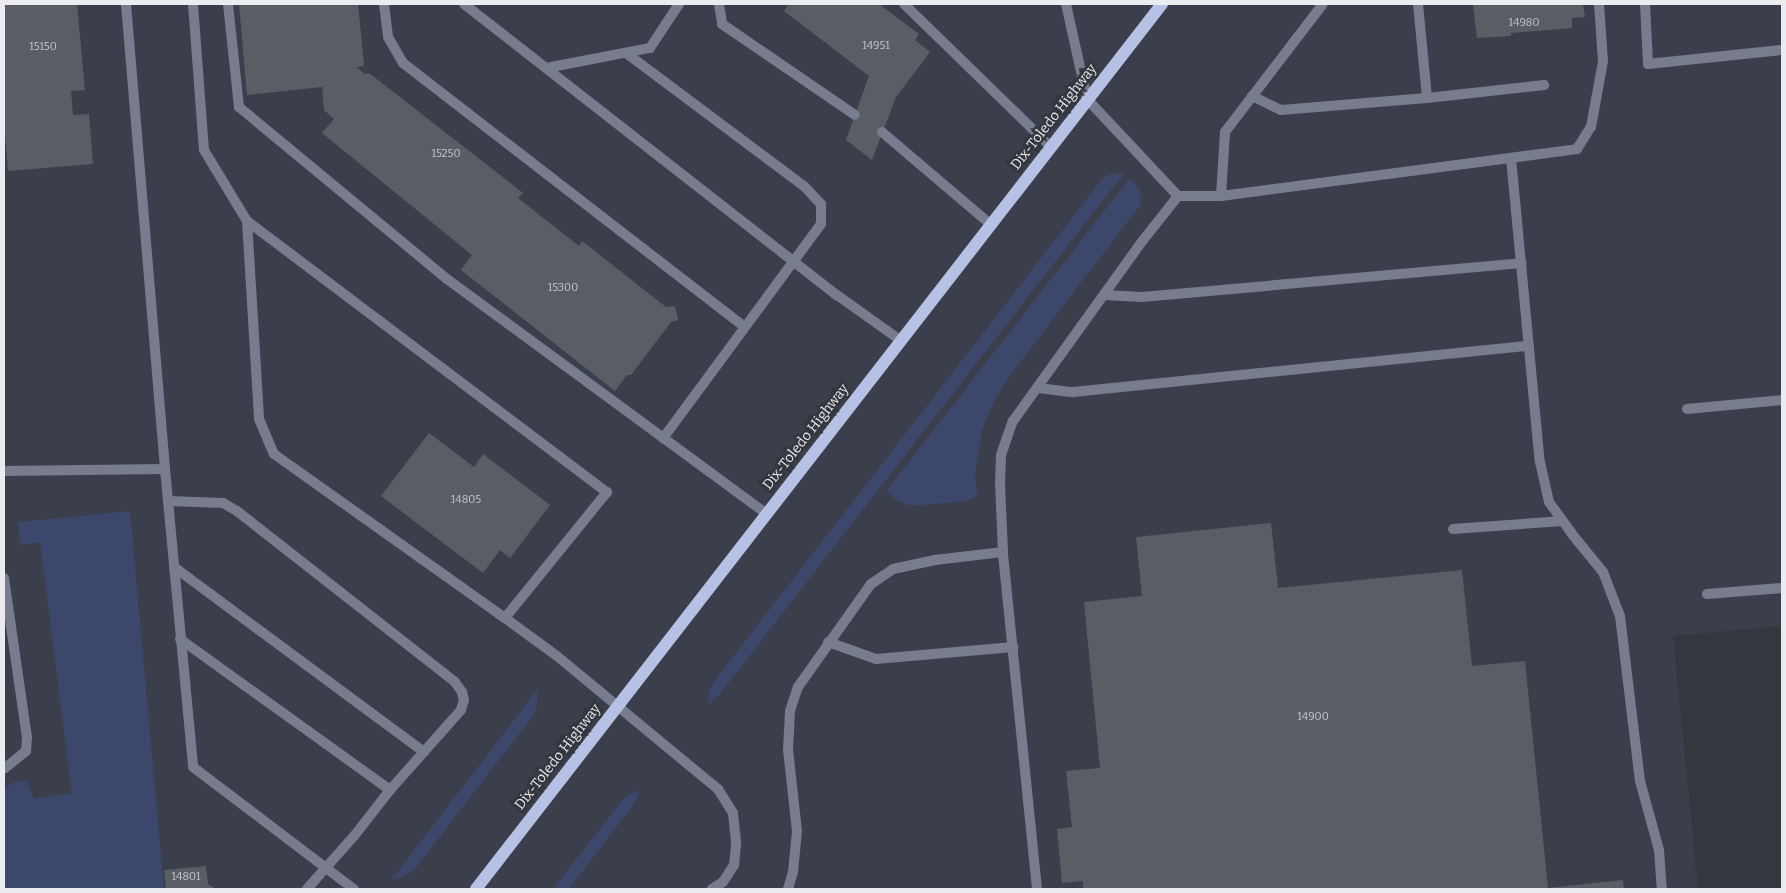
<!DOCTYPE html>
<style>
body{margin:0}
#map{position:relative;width:1786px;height:893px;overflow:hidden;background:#35373e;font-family:Bitter,serif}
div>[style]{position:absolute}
.built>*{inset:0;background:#3b3f4c}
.green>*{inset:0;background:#3d476b}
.building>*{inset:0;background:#5a5d64}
.service>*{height:10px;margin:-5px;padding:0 5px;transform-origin:5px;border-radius:5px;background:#777c8e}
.primary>*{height:12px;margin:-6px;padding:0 6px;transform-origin:6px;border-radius:6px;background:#b6c1e5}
span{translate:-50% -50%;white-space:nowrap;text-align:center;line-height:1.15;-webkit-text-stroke:5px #35373e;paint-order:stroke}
.number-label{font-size:11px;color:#c6c8cd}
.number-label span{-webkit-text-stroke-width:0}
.street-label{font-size:14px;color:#eaecf0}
.frame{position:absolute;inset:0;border:5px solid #eaecf0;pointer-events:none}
</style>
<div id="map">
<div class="built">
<i style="clip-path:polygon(4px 4px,1782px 4px,1782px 626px,1673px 636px,1698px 889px,4px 889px)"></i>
</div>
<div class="green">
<i style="clip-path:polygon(1124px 173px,720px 694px,708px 705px,709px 692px,715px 680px,1103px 178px,1110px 174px)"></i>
<i style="clip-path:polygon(1130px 178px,1140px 190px,1141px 204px,1009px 377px,993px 403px,982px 430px,975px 473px,977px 496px,967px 501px,923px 505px,908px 505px,896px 500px,886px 491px)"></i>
<i style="clip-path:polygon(130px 511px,164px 889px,4px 889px,4px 788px,15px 782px,27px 780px,34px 799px,72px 793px,40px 542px,20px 545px,19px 522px)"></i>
<i style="clip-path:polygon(537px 690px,537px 704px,533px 716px,414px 870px,402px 877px,392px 879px)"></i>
<i style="clip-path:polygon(641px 789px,632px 807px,569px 889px,553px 889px,624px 798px)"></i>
</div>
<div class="building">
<i style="clip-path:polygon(4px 4px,77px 4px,85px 90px,71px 91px,73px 115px,89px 114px,93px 164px,8px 171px,4px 122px)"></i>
<i style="clip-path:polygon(239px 4px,358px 4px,364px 65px,357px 68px,365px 74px,369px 73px,523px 193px,518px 198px,579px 246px,582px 241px,666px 307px,675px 306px,678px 320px,671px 322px,631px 375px,627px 375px,615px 391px,461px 270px,472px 255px,322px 133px,334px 119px,324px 110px,322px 87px,247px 95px)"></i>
<i style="clip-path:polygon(789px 4px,879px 4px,919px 34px,915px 40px,930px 52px,896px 97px,872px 160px,846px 140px,869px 76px,784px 11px)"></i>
<i style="clip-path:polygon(1473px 4px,1583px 4px,1585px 17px,1572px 18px,1572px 28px,1511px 33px,1511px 36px,1477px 38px)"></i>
<i style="clip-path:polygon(429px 433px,474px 467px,483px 454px,550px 505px,510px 558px,500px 550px,483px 573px,381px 496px)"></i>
<i style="clip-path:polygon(1271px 523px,1278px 588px,1462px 570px,1472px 666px,1525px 661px,1548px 888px,1623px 880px,1624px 889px,1083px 889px,1083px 881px,1062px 883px,1057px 829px,1072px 827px,1066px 771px,1100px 768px,1084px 602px,1142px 596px,1136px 537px)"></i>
<i style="clip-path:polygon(206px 866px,208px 884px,216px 889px,166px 889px,164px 870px)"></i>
</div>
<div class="service">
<i style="left:126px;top:4px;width:467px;rotate:85.2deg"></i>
<i style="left:165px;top:469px;width:299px;rotate:84.6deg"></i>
<i style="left:193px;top:767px;width:202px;rotate:37.2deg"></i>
<i style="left:193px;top:4px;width:146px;rotate:85.7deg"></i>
<i style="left:204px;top:150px;width:83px;rotate:58.8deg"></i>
<i style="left:247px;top:221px;width:451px;rotate:37deg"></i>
<i style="left:607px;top:492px;width:162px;rotate:129deg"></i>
<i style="left:505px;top:618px;width:64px;rotate:36.2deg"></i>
<i style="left:557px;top:656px;width:209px;rotate:39.6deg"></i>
<i style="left:718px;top:789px;width:28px;rotate:58deg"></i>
<i style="left:733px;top:813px;width:31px;rotate:84deg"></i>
<i style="left:736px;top:844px;width:21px;rotate:95deg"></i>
<i style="left:734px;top:865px;width:20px;rotate:123deg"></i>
<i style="left:723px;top:882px;width:13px;rotate:148deg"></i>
<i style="left:228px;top:4px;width:104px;rotate:83.9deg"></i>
<i style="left:239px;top:107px;width:270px;rotate:39.6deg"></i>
<i style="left:447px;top:279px;width:396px;rotate:36.3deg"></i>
<i style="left:384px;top:4px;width:33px;rotate:83deg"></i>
<i style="left:388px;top:37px;width:30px;rotate:60deg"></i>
<i style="left:403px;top:63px;width:431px;rotate:37.7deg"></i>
<i style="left:464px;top:4px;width:473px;rotate:38deg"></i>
<i style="left:837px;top:295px;width:77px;rotate:35.5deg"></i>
<i style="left:719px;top:4px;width:20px;rotate:81deg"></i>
<i style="left:722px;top:24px;width:161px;rotate:34.4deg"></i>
<i style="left:904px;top:4px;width:204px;rotate:44.2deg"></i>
<i style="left:1066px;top:4px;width:97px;rotate:77.5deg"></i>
<i style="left:1087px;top:99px;width:133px;rotate:46.8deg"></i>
<i style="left:1178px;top:196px;width:43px"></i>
<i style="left:1221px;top:196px;width:359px;rotate:-7.5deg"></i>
<i style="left:1577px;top:149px;width:26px;rotate:-58deg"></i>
<i style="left:1591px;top:127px;width:67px;rotate:-79.7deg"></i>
<i style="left:1603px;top:61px;width:57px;rotate:-94deg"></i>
<i style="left:1418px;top:4px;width:94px;rotate:84.5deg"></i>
<i style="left:1645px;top:4px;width:60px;rotate:87.1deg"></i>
<i style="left:1648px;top:64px;width:135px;rotate:-6deg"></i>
<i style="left:626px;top:53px;width:222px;rotate:36.8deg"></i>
<i style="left:804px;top:186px;width:25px;rotate:47deg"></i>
<i style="left:821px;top:204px;width:20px;rotate:90deg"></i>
<i style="left:821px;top:224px;width:266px;rotate:126.4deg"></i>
<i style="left:546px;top:68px;width:106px;rotate:-10.9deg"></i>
<i style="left:650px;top:48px;width:53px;rotate:-56.6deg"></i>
<i style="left:1252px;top:96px;width:32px;rotate:26deg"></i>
<i style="left:1281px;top:110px;width:146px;rotate:-4.7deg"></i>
<i style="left:1427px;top:98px;width:118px;rotate:-6.3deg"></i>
<i style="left:882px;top:132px;width:142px;rotate:40.4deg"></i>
<i style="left:1511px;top:158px;width:305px;rotate:84.6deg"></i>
<i style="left:1540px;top:462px;width:41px;rotate:77.3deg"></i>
<i style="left:1549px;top:502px;width:39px;rotate:54deg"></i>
<i style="left:1572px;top:534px;width:49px;rotate:50.8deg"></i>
<i style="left:1603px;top:572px;width:47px;rotate:68.9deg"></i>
<i style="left:1620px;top:616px;width:166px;rotate:83.1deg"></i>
<i style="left:1640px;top:781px;width:72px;rotate:74.6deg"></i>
<i style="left:1659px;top:850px;width:39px;rotate:86deg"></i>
<i style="left:1221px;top:196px;width:64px;rotate:-86.4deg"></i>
<i style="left:1225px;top:132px;width:161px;rotate:-52.6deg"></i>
<i style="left:247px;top:221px;width:198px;rotate:86.5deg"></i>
<i style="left:259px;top:419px;width:38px;rotate:67deg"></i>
<i style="left:274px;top:454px;width:283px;rotate:35.4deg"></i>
<i style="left:1104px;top:295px;width:38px;rotate:3deg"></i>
<i style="left:1142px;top:297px;width:381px;rotate:-5.1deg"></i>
<i style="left:1038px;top:388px;width:35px;rotate:7deg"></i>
<i style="left:1073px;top:392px;width:458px;rotate:-5.8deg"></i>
<i style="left:1687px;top:409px;width:95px;rotate:-5.4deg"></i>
<i style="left:4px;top:471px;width:161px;rotate:-0.7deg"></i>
<i style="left:168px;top:501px;width:55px;rotate:2.1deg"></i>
<i style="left:223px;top:503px;width:16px;rotate:30deg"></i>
<i style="left:237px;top:511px;width:277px;rotate:38.1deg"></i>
<i style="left:455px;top:682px;width:12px;rotate:55deg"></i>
<i style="left:462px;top:692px;width:8px;rotate:76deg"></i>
<i style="left:464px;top:700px;width:10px;rotate:107deg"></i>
<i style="left:461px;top:710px;width:107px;rotate:131.6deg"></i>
<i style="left:390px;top:790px;width:58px;rotate:128deg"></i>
<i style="left:354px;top:836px;width:71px;rotate:131.6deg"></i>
<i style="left:1453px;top:529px;width:110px;rotate:-4.2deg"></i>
<i style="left:174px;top:567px;width:311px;rotate:36.5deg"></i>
<i style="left:4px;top:578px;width:161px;rotate:81.8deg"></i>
<i style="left:27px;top:737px;width:14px;rotate:94deg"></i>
<i style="left:26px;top:751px;width:28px;rotate:141deg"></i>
<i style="left:1707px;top:594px;width:75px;rotate:-4.6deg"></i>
<i style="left:180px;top:639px;width:259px;rotate:35.7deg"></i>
<i style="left:828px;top:642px;width:51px;rotate:19.5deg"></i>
<i style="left:876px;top:659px;width:138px;rotate:-5deg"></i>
<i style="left:788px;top:889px;width:18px;rotate:-74deg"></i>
<i style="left:793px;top:872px;width:41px;rotate:-84.4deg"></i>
<i style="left:797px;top:831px;width:81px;rotate:-96.3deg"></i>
<i style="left:788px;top:750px;width:39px;rotate:-87deg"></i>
<i style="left:790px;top:711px;width:25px;rotate:-72deg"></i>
<i style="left:798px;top:687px;width:126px;rotate:-54.7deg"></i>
<i style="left:871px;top:584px;width:27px;rotate:-34deg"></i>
<i style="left:893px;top:569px;width:43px;rotate:-12.1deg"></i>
<i style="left:935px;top:560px;width:68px;rotate:-6.7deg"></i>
<i style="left:1037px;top:889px;width:339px;rotate:-95.8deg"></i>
<i style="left:1003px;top:552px;width:68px;rotate:-92.5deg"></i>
<i style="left:1000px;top:484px;width:29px;rotate:-88deg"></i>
<i style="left:1001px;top:455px;width:36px;rotate:-71deg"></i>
<i style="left:1013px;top:421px;width:224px;rotate:-54.3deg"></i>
<i style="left:1144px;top:239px;width:55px;rotate:-51.7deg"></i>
</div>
<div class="primary">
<i style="left:476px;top:889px;width:1120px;rotate:-52.22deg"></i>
</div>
<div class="number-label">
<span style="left:1524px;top:23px">14980</span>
<span style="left:876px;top:46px">14951</span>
<span style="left:43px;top:47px">15150</span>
<span style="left:446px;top:154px">15250</span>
<span style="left:563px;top:288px">15300</span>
<span style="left:466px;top:500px">14805</span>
<span style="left:1313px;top:717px">14900</span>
<span style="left:186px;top:877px">14801</span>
</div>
<div class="street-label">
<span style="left:1054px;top:117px;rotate:-52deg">Dix-Toledo Highway</span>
<span style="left:806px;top:437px;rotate:-52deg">Dix-Toledo Highway</span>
<span style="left:558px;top:757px;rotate:-52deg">Dix-Toledo Highway</span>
</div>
<div class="frame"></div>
</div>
